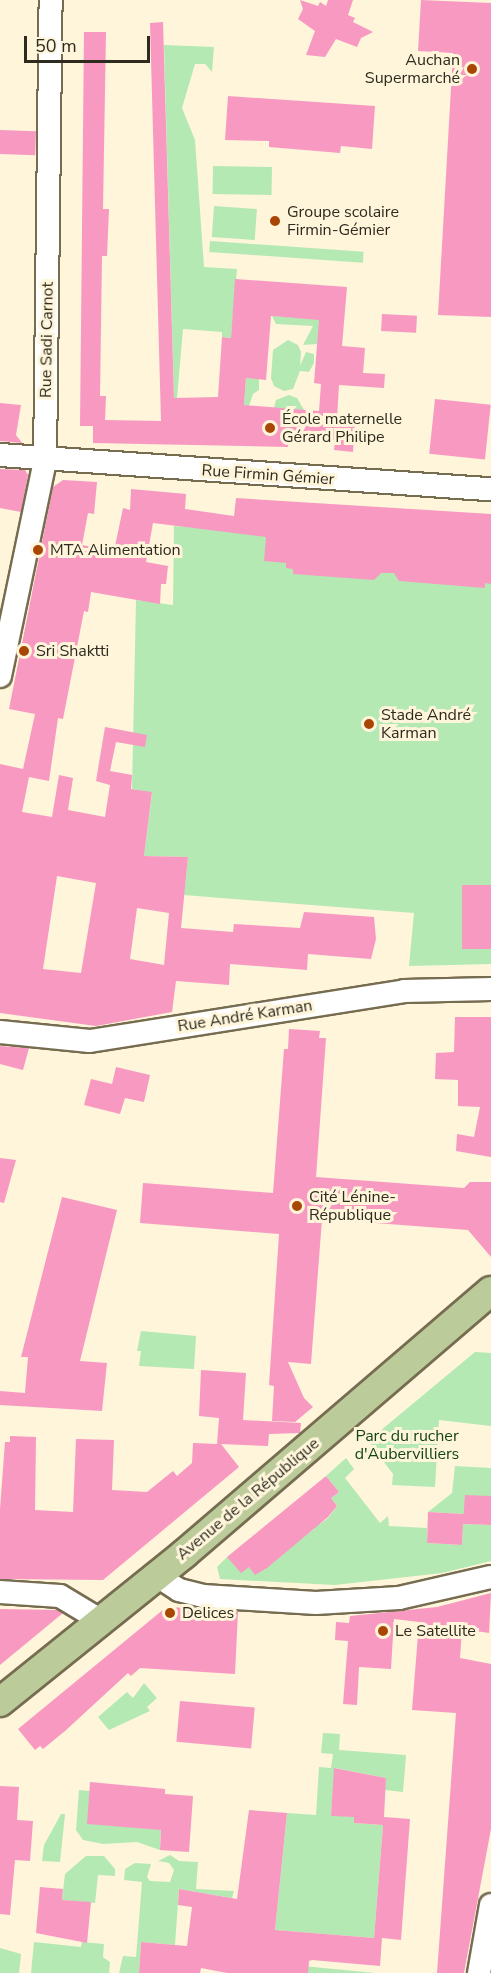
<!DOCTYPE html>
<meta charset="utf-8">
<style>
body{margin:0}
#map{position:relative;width:491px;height:1973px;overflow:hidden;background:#fef5db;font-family:"Nunito Sans",sans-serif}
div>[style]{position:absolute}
.green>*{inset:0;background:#b4e9b3;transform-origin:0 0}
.building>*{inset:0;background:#f899c2;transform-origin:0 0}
.roads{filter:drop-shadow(2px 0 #766c50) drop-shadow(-2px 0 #766c50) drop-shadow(0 2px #766c50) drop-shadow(0 -2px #766c50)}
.minor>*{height:22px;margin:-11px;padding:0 11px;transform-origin:11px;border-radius:11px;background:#fff}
.major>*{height:28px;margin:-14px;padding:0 14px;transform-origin:14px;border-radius:14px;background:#bccb9a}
.dots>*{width:16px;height:16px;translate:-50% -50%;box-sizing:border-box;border:3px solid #fef5db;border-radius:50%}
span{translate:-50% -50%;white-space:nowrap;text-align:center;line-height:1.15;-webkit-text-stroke:6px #fef5db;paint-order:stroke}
.poi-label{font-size:16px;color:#2e2a1e}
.right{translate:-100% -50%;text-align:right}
.left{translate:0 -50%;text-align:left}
.street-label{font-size:16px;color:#2e2a1e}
.park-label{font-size:16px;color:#134416}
.scale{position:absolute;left:24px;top:36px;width:126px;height:27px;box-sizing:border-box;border:3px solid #2e2a1e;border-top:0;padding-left:8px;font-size:18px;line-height:21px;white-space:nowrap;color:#2e2a1e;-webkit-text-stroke:4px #fef5db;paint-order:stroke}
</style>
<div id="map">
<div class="green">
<i style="clip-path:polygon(164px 45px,214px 47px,212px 72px,205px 64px,195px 64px,182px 108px,195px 140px,204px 267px,237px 269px,231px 338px,222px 337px,222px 332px,183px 329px,177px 398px,174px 398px)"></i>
<i style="left:213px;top:166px;width:59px;height:28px;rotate:1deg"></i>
<i style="left:214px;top:206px;width:43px;height:31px;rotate:4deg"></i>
<i style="left:210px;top:241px;width:154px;height:11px;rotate:4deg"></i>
<i style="clip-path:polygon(272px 316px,326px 320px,317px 344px,303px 345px,313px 326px,276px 324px)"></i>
<i style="clip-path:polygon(288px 340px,298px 345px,301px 352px,300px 366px,306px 352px,314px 354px,314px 363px,309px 372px,300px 371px,293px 389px,284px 391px,274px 386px,271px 378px,273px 350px)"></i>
<i style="clip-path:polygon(246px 378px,259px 379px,259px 390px,253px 394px,249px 406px,244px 405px)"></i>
<i style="clip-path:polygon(289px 395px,297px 398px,304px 410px,274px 408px,276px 400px)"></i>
<i style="clip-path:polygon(174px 526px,491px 552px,491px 964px,409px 966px,414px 913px,184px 895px,188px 857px,144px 856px,152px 793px,132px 789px,136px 600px,173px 605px)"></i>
<i style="clip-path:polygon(141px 1331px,196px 1336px,194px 1369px,139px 1366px,141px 1351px,137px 1351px)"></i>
<i style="clip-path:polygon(475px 1352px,491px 1353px,491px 1426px,439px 1420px,435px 1487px,392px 1485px,393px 1474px,368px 1441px)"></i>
<i style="clip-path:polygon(346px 1458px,354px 1469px,345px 1478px,380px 1523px,388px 1516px,389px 1526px,427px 1528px,427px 1543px,462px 1545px,463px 1524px,491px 1525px,491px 1561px,442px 1573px,335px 1585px,220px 1579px,217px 1567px,227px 1557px,249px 1567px,255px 1574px,314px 1529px,317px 1522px,320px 1524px,328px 1518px,337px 1506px,331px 1498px,339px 1492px,326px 1476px)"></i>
<i style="clip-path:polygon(455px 1466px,491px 1468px,491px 1496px,464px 1514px,428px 1512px,452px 1493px)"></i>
<i style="clip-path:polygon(144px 1683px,157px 1698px,147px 1707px,150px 1711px,109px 1730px,98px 1717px,127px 1692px,133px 1698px)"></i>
<i style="clip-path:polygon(323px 1733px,340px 1734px,339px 1750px,406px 1755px,403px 1792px,385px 1790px,386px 1778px,335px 1768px,331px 1815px,354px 1817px,354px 1823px,383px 1825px,374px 1938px,275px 1930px,287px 1813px,316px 1815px,319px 1767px,331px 1768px,333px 1754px,321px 1753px)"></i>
<i style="clip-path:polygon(79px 1790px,90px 1791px,161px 1830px,160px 1850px,137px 1842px,103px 1844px,83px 1840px,76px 1830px)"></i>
<i style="clip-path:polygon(61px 1814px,65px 1814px,60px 1862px,42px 1861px,44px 1845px)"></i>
<i style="clip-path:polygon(170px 1855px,179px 1861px,198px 1862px,196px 1889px,234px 1891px,232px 1898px,179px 1889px,175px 1945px,141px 1942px,139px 1973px,119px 1973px,123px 1956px,136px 1957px,142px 1882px,124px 1880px,125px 1869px,135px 1863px,151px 1864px,147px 1877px,150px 1881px,170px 1882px,174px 1870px,169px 1863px,158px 1861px)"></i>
<i style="clip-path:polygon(86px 1856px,104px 1856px,115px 1869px,115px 1876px,98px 1875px,95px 1903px,62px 1900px,65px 1874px)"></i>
<i style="clip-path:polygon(34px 1942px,81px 1947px,82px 1942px,104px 1944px,103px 1957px,110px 1962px,109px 1973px,31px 1973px)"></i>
<i style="clip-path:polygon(0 1948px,21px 1954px,19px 1973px,0 1973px)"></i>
<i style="clip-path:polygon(272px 1963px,375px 1973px,271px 1973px)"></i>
</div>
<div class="building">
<i style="clip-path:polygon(300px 0,318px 6px,320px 2px,326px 6px,328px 0,353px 0,348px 15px,355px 18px,353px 22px,373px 32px,361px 38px,357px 47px,336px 39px,325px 57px,306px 55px,315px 31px,298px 19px,303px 9px)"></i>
<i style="clip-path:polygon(421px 0,491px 3px,491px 317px,438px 315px,453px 53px,418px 51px)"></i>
<i style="clip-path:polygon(evenodd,163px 22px,174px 398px,218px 397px,222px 337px,231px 338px,235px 279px,347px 287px,342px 346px,365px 348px,363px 373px,385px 374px,384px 388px,339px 385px,337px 419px,355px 421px,353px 452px,334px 450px,335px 440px,289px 436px,288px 447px,93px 443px,93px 426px,80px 426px,84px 32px,106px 32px,103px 209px,109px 209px,107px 256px,102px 256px,100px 396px,106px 396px,105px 420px,161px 421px,150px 23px,163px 22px,271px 316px,319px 320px,314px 383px,321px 384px,319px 411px,244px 405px,246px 378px,266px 380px,271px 316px)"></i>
<i style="clip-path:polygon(228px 96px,375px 106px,372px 149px,341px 146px,340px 153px,269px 147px,269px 141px,225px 140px)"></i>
<i style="left:0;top:130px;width:36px;height:24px;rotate:2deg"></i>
<i style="left:382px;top:314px;width:35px;height:17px;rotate:3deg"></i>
<i style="left:435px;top:399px;width:56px;height:55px;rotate:6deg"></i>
<i style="clip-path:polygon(0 403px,21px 405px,16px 435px,22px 443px,0 441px)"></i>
<i style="clip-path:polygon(0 469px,25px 470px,28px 475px,21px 512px,0 508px)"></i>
<i style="clip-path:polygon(evenodd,63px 480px,97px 482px,94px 514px,88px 513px,82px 545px,114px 551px,123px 508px,130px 510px,131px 489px,186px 494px,185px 509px,234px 516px,236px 498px,491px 514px,491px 584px,485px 583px,485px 588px,399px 581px,394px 573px,381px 573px,374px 580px,293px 574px,293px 569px,286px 568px,286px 563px,264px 561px,266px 537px,153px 523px,146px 562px,168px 566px,166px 584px,161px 584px,160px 604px,91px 592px,88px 612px,84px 611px,63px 719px,58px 718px,49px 781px,29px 777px,22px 812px,52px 817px,59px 775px,73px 778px,68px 810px,105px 817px,110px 785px,96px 781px,105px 727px,147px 735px,145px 747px,116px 742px,110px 771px,132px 775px,131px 789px,152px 792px,144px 856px,188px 857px,181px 928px,233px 932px,234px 924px,300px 928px,304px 912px,374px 917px,376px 939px,371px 959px,308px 954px,307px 970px,230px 964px,229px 985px,176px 981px,172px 1012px,96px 1026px,0 1013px,0 764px,23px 769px,35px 714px,9px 709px,53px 487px,63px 480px,57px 876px,96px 883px,81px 973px,43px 969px,57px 876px,63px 480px,137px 908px,169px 913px,164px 965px,130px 959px,137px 908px)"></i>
<i style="left:491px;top:885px;width:64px;height:29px;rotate:90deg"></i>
<i style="clip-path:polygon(455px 1017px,491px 1017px,491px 1157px,456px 1151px,457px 1134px,474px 1137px,480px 1107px,458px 1106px,458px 1080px,435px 1079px,436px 1053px,454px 1052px)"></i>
<i style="clip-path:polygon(289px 1029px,320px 1031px,319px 1038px,326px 1038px,316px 1177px,464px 1188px,470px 1182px,491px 1182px,491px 1257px,468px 1230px,322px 1219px,311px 1364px,288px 1362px,304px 1398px,313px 1407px,295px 1422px,272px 1421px,274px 1386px,269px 1385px,279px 1234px,140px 1223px,143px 1183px,273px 1193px,284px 1049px,288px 1049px)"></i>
<i style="clip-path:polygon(0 1046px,29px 1048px,23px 1070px,0 1064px)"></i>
<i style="clip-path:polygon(116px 1067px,150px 1075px,144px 1102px,125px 1098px,120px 1114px,84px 1105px,91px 1079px,112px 1084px)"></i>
<i style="clip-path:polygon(0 1158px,16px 1160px,4px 1203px,0 1202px)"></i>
<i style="clip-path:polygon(62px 1197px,117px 1210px,80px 1361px,107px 1363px,102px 1411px,0 1405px,0 1391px,25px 1393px,28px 1357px,21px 1357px)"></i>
<i style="clip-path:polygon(201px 1370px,246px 1373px,243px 1420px,301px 1423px,300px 1433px,269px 1434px,268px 1446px,221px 1444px,239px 1467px,103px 1580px,0 1579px,0 1509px,5px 1442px,10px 1442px,10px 1436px,36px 1437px,35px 1510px,73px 1512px,76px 1439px,114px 1440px,112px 1490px,147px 1492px,173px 1471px,177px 1476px,192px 1463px,193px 1443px,217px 1444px,219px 1418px,199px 1416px)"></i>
<i style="clip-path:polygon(326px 1476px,339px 1492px,331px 1498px,337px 1506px,328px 1517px,267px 1568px,255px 1575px,249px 1567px,241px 1573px,227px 1557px)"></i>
<i style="clip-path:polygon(465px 1495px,491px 1496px,491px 1525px,463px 1524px,462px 1545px,427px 1543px,428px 1512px,464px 1514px,463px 1523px)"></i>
<i style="clip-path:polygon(491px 1593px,489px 1633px,462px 1629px,460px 1658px,491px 1664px,491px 1829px,464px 1973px,437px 1973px,456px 1713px,412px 1710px,419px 1622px,394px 1619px,391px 1669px,359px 1667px,357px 1705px,343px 1704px,348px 1641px,335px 1640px,336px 1622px,349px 1623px,350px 1616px,437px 1607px)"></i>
<i style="clip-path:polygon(171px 1607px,238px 1612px,235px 1674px,140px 1668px,131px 1676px,128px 1673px,65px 1731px,43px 1749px,40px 1746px,35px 1750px,18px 1729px,164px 1609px)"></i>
<i style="clip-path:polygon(0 1609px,58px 1610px,63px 1613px,0 1665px)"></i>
<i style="left:180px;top:1701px;width:75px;height:41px;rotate:5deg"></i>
<i style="clip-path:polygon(334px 1768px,386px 1778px,384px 1817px,410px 1819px,401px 1940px,382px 1938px,380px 1966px,312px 1960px,309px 1961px,308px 1973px,227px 1973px,201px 1968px,200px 1973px,139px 1973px,141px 1942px,187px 1946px,192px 1907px,178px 1905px,179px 1889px,237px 1899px,249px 1810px,287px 1813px,275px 1930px,374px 1938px,383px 1825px,354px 1823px,354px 1817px,331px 1816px)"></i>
<i style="clip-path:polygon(90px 1782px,165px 1789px,165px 1794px,193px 1796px,189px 1852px,160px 1850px,161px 1830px,87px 1824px)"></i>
<i style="clip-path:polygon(0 1786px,19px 1787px,17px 1820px,33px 1821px,30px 1861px,15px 1860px,10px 1915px,0 1914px)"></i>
<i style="clip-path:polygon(40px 1887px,63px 1889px,62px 1900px,91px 1902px,87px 1943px,36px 1933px)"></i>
</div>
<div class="roads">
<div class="minor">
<i style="left:0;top:455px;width:492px;rotate:4deg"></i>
<i style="left:0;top:676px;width:220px;rotate:-78.2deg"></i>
<i style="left:45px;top:461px;width:461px;rotate:-89.3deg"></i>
<i style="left:0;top:1032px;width:90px;rotate:5.7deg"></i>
<i style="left:90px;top:1041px;width:318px;rotate:-9deg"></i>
<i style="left:404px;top:991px;width:87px;rotate:-1.3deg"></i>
<i style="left:156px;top:1575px;width:27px;rotate:33deg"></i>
<i style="left:179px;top:1590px;width:25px;rotate:14deg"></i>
<i style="left:203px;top:1596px;width:113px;rotate:3.5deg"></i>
<i style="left:316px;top:1603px;width:83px;rotate:-3.4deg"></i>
<i style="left:399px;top:1598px;width:94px;rotate:-12.9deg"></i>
<i style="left:0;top:1592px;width:60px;rotate:3.8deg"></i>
<i style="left:60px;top:1596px;width:47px;rotate:31deg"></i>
<i style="left:479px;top:1973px;width:69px;rotate:-80deg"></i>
</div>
<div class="major">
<i style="left:0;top:1702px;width:236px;rotate:-38.8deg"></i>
<i style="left:184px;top:1554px;width:404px;rotate:-40.6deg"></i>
</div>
</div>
<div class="dots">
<i style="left:472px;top:69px;background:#a84703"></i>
<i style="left:275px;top:221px;background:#a84703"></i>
<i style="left:270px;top:428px;background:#a84703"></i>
<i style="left:38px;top:550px;background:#a84703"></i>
<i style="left:24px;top:651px;background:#a84703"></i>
<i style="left:369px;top:724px;background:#a84703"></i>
<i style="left:297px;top:1206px;background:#a84703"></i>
<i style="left:170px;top:1613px;background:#a84703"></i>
<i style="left:383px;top:1631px;background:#a84703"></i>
</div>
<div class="poi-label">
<span class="right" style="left:460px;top:69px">Auchan<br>Supermarché</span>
<span class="left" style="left:287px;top:221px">Groupe scolaire<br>Firmin-Gémier</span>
<span class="left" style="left:282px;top:428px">École maternelle<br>Gérard Philipe</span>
<span class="left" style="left:50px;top:550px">MTA Alimentation</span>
<span class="left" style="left:36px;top:651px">Sri Shaktti</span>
<span class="left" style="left:381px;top:724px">Stade André<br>Karman</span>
<span class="left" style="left:309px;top:1206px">Cité Lénine-<br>République</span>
<span class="left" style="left:182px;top:1613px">Delices</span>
<span class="left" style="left:395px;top:1631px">Le Satellite</span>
</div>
<div class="street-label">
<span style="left:47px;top:340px;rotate:-89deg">Rue Sadi Carnot</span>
<span style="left:268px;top:475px;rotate:4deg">Rue Firmin Gémier</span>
<span style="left:245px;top:1016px;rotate:-9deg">Rue André Karman</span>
<span style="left:248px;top:1499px;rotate:-40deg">Avenue de la République</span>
</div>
<div class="park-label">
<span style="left:407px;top:1445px">Parc du rucher<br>d'Aubervilliers</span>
</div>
<div class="scale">50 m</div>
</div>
